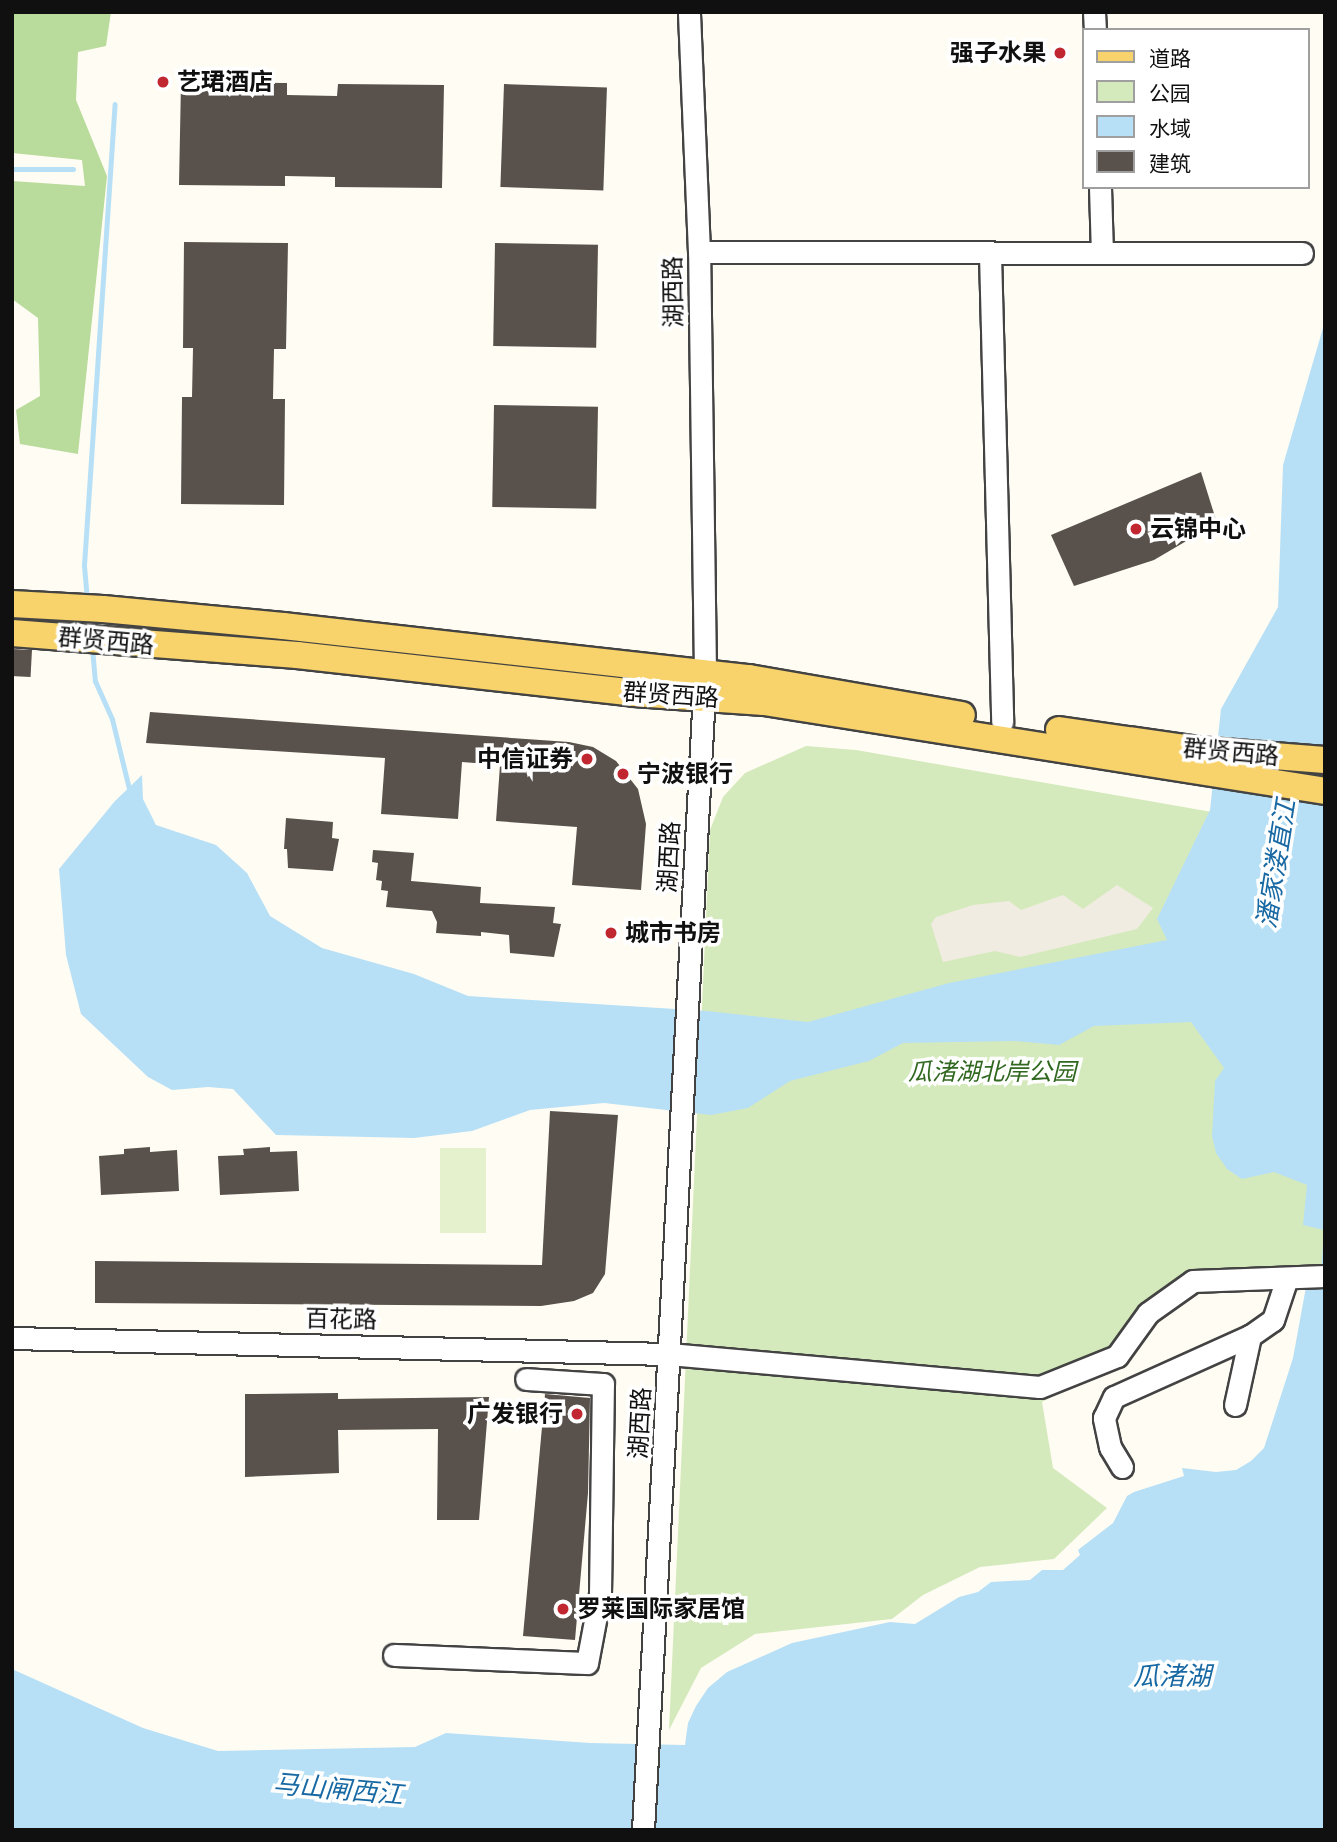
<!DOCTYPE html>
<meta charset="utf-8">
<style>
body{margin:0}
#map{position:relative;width:1337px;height:1842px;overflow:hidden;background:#fffcf3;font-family:"Libre Baskerville","Noto Sans SC",serif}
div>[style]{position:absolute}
.green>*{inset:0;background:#d5eabc}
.forest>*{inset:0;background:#b9db9b}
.pitch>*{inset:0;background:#e5f1cd;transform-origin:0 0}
.plaza>*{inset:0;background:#f0ece1}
.water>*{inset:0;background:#b7e0f6}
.stream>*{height:5px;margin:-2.5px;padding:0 2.5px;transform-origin:2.5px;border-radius:2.5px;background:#b7e0f6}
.building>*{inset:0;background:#59514c;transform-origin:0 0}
.roads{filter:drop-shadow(2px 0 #434343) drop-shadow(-2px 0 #434343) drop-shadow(0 2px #434343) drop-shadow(0 -2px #434343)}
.minor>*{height:21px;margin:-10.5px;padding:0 10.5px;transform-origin:10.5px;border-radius:10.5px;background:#fff}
.major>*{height:26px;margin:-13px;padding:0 13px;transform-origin:13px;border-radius:13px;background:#f8d26a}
.dots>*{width:19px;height:19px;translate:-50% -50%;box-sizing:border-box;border:4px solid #fff;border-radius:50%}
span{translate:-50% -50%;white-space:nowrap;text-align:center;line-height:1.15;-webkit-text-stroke:7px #fff;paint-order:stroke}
.poi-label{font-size:24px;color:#101010;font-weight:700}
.right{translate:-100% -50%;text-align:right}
.left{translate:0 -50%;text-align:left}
.street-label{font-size:24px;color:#101010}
.park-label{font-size:24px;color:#30681f;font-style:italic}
.water-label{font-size:26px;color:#1869a3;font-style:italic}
.frame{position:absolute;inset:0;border:14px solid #101010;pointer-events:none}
.legend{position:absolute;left:1082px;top:28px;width:228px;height:161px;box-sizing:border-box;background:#fff;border:2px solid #9f9f9f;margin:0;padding:9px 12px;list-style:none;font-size:21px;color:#101010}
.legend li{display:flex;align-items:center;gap:14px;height:35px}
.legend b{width:35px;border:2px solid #9f9f9f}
</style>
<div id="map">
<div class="green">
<i style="clip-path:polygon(806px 746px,856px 750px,1212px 812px,1325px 819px,1325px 1284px,1192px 1287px,1156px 1323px,1136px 1352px,1042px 1402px,1053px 1468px,1107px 1508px,1054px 1559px,980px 1567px,923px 1595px,892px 1619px,755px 1634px,701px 1668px,669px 1730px,710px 830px,723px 797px,745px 773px)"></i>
</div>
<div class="forest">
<i style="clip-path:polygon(12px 12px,111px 12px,106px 46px,78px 52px,76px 100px,107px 176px,78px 454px,20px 444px,16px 410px,40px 396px,38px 318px,12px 299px,12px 181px,85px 186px,82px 160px,12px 153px)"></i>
</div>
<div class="pitch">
<i style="left:440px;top:1148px;width:46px;height:85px"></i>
</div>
<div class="plaza">
<i style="clip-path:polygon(1117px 885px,1153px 908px,1137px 929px,1020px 957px,995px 951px,943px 962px,931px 924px,936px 917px,973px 905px,1009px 901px,1021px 910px,1063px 895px,1083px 909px)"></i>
</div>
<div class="water">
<i style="clip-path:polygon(1325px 321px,1325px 1830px,12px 1828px,12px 1669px,143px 1728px,218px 1751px,415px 1747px,446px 1733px,590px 1743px,685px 1745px,688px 1723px,696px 1706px,708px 1688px,727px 1672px,792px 1643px,890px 1622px,915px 1624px,959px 1597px,978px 1592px,991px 1582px,1030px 1580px,1042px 1570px,1063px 1570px,1080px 1555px,1078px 1550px,1113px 1523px,1127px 1496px,1134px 1492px,1184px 1476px,1182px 1468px,1216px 1472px,1236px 1470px,1251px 1461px,1264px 1448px,1293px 1358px,1306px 1287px,1320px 1287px,1324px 1230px,1303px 1225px,1307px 1185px,1274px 1172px,1242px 1179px,1227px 1169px,1216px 1153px,1212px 1136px,1215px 1081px,1224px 1068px,1191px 1022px,1094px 1026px,1059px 1045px,1015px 1041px,903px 1043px,869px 1061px,790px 1081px,748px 1108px,711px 1115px,604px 1103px,530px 1110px,472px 1131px,414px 1138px,276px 1135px,233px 1089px,208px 1087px,172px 1090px,148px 1077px,81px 1014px,66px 955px,59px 869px,115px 801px,142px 775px,143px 799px,156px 825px,216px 845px,247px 873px,270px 916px,322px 948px,414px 974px,468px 996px,707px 1011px,808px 1022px,949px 983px,1167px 940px,1157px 919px,1210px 810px,1221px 709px,1278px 607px,1283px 465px)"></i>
</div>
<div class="stream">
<i style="left:12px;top:169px;width:61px"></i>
<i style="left:87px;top:600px;width:35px;rotate:-95deg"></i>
<i style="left:84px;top:565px;width:462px;rotate:-86.2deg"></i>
<i style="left:92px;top:648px;width:33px;rotate:85deg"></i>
<i style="left:95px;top:681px;width:42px;rotate:65.9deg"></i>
<i style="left:112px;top:719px;width:76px;rotate:76.3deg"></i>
</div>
<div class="building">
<i style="clip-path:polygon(181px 82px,287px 83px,287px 95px,337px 96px,338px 84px,444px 85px,442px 188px,335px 187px,335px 177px,285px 176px,285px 186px,179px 185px)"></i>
<i style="left:504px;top:84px;width:103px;height:103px;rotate:2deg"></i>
<i style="clip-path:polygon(184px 242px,288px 243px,286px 349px,274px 349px,273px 399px,285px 399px,284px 505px,181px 504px,182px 397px,192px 397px,193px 348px,183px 348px)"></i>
<i style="left:495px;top:243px;width:103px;height:103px;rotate:1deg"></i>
<i style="left:494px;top:405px;width:104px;height:102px;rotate:1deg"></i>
<i style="clip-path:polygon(1201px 472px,1217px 523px,1154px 560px,1074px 586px,1051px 535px)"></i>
<i style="left:12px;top:649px;width:20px;height:27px;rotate:3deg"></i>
<i style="clip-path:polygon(150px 712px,569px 742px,593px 747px,616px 761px,638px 789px,646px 824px,641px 890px,572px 885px,577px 827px,496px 821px,500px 765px,462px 762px,458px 819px,381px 814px,385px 758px,146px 743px)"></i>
<i style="clip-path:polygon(286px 818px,333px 822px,332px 838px,339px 839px,333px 871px,288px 868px,287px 849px,284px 849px)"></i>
<i style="clip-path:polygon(373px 850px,414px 853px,411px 881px,481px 887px,480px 903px,555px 907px,553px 923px,561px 924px,554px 957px,510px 953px,509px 935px,481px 932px,481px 936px,436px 933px,437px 922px,432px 911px,386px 907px,388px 891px,381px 890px,382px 881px,376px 880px,378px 863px,372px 862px)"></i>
<i style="clip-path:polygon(550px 1111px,618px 1115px,605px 1274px,593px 1293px,574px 1301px,541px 1306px,95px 1303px,95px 1261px,542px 1265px)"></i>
<i style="clip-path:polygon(150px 1147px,150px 1152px,177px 1150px,179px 1191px,101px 1195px,99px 1156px,124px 1154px,124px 1149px)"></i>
<i style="clip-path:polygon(270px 1147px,270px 1152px,297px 1151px,299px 1191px,220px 1195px,218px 1156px,244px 1155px,243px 1149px)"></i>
<i style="clip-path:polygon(338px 1393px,338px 1399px,489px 1397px,479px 1520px,437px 1520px,438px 1429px,338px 1430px,339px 1473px,245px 1477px,245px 1394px)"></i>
<i style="clip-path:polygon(545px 1394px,590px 1398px,588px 1493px,575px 1640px,523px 1636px)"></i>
</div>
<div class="roads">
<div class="minor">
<i style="left:1094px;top:12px;width:18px;rotate:87deg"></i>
<i style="left:1100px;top:187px;width:66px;rotate:88.3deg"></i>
<i style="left:699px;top:252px;width:603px;rotate:0.1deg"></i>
<i style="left:990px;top:254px;width:468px;rotate:88.5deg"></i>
<i style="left:12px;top:1338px;width:657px;rotate:1.4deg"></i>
<i style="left:669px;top:1354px;width:372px;rotate:5.1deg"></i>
<i style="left:1040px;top:1387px;width:83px;rotate:-21.9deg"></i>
<i style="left:1117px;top:1356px;width:53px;rotate:-54.2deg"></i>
<i style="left:1148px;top:1313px;width:55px;rotate:-35.4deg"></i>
<i style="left:1193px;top:1281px;width:132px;rotate:-2.2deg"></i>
<i style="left:1235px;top:1405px;width:71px;rotate:-77.7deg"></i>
<i style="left:1122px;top:1467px;width:23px;rotate:-121deg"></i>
<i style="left:1110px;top:1447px;width:30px;rotate:-102deg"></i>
<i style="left:1104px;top:1418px;width:23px;rotate:-65deg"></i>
<i style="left:1114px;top:1397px;width:149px;rotate:-24.2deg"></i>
<i style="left:1250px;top:1336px;width:28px;rotate:-35deg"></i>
<i style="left:1273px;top:1320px;width:44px;rotate:-71.6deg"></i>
<i style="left:394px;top:1655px;width:193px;rotate:2.4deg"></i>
<i style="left:587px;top:1663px;width:70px;rotate:-79.3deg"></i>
<i style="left:600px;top:1594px;width:210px;rotate:-89.2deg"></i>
<i style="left:603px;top:1384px;width:77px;rotate:-176.3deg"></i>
<i style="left:643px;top:1830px;width:1159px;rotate:-86.93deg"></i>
<i style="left:705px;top:673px;width:421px;rotate:-90.8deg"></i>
<i style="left:699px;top:252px;width:240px;rotate:-92.4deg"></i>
</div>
<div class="major">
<i style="left:12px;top:604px;width:91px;rotate:3.1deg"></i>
<i style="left:103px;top:609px;width:181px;rotate:5.4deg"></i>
<i style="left:283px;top:626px;width:469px;rotate:6.4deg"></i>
<i style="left:749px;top:678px;width:216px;rotate:9.9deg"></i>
<i style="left:12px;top:633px;width:286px;rotate:4.4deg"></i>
<i style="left:297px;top:655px;width:339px;rotate:6.4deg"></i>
<i style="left:634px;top:693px;width:130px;rotate:4deg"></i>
<i style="left:764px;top:702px;width:568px;rotate:9.01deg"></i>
<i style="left:1059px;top:730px;width:140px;rotate:8.2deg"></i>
<i style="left:1198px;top:750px;width:127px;rotate:4.5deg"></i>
</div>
</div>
<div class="dots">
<i style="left:1060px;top:53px;background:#c12731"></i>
<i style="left:163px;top:82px;background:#c12731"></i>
<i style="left:1136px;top:529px;background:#c12731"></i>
<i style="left:587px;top:759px;background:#c12731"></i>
<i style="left:623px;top:774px;background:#c12731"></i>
<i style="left:611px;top:933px;background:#c12731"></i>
<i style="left:577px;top:1414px;background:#c12731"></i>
<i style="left:563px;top:1609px;background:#c12731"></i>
</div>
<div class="poi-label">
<span class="right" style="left:1046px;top:53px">强子水果</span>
<span class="left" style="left:177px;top:82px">艺珺酒店</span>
<span class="left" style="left:1150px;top:529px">云锦中心</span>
<span class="right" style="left:573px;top:759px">中信证券</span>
<span class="left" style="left:637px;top:774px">宁波银行</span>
<span class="left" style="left:625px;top:933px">城市书房</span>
<span class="right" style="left:563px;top:1414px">广发银行</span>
<span class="left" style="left:577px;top:1609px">罗莱国际家居馆</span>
</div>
<div class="street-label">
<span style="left:673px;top:292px;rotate:-91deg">湖西路</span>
<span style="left:106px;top:641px;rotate:5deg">群贤西路</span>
<span style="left:671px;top:695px;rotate:4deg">群贤西路</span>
<span style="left:1231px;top:752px;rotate:5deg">群贤西路</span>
<span style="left:669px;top:857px;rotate:-87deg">湖西路</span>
<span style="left:341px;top:1319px;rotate:1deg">百花路</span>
<span style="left:640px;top:1423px;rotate:-87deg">湖西路</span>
</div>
<div class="park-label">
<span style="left:992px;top:1072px">瓜渚湖北岸公园</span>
</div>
<div class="water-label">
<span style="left:1277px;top:864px;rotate:-81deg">潘家溇直江</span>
<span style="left:1172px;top:1677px">瓜渚湖</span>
<span style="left:338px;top:1790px;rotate:5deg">马山闸西江</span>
</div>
<div class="frame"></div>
<ul class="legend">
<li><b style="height:9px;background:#f8d26a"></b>道路</li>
<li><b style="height:19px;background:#d5eabc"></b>公园</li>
<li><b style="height:19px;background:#b7e0f6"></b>水域</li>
<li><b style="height:19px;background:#59514c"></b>建筑</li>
</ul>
</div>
